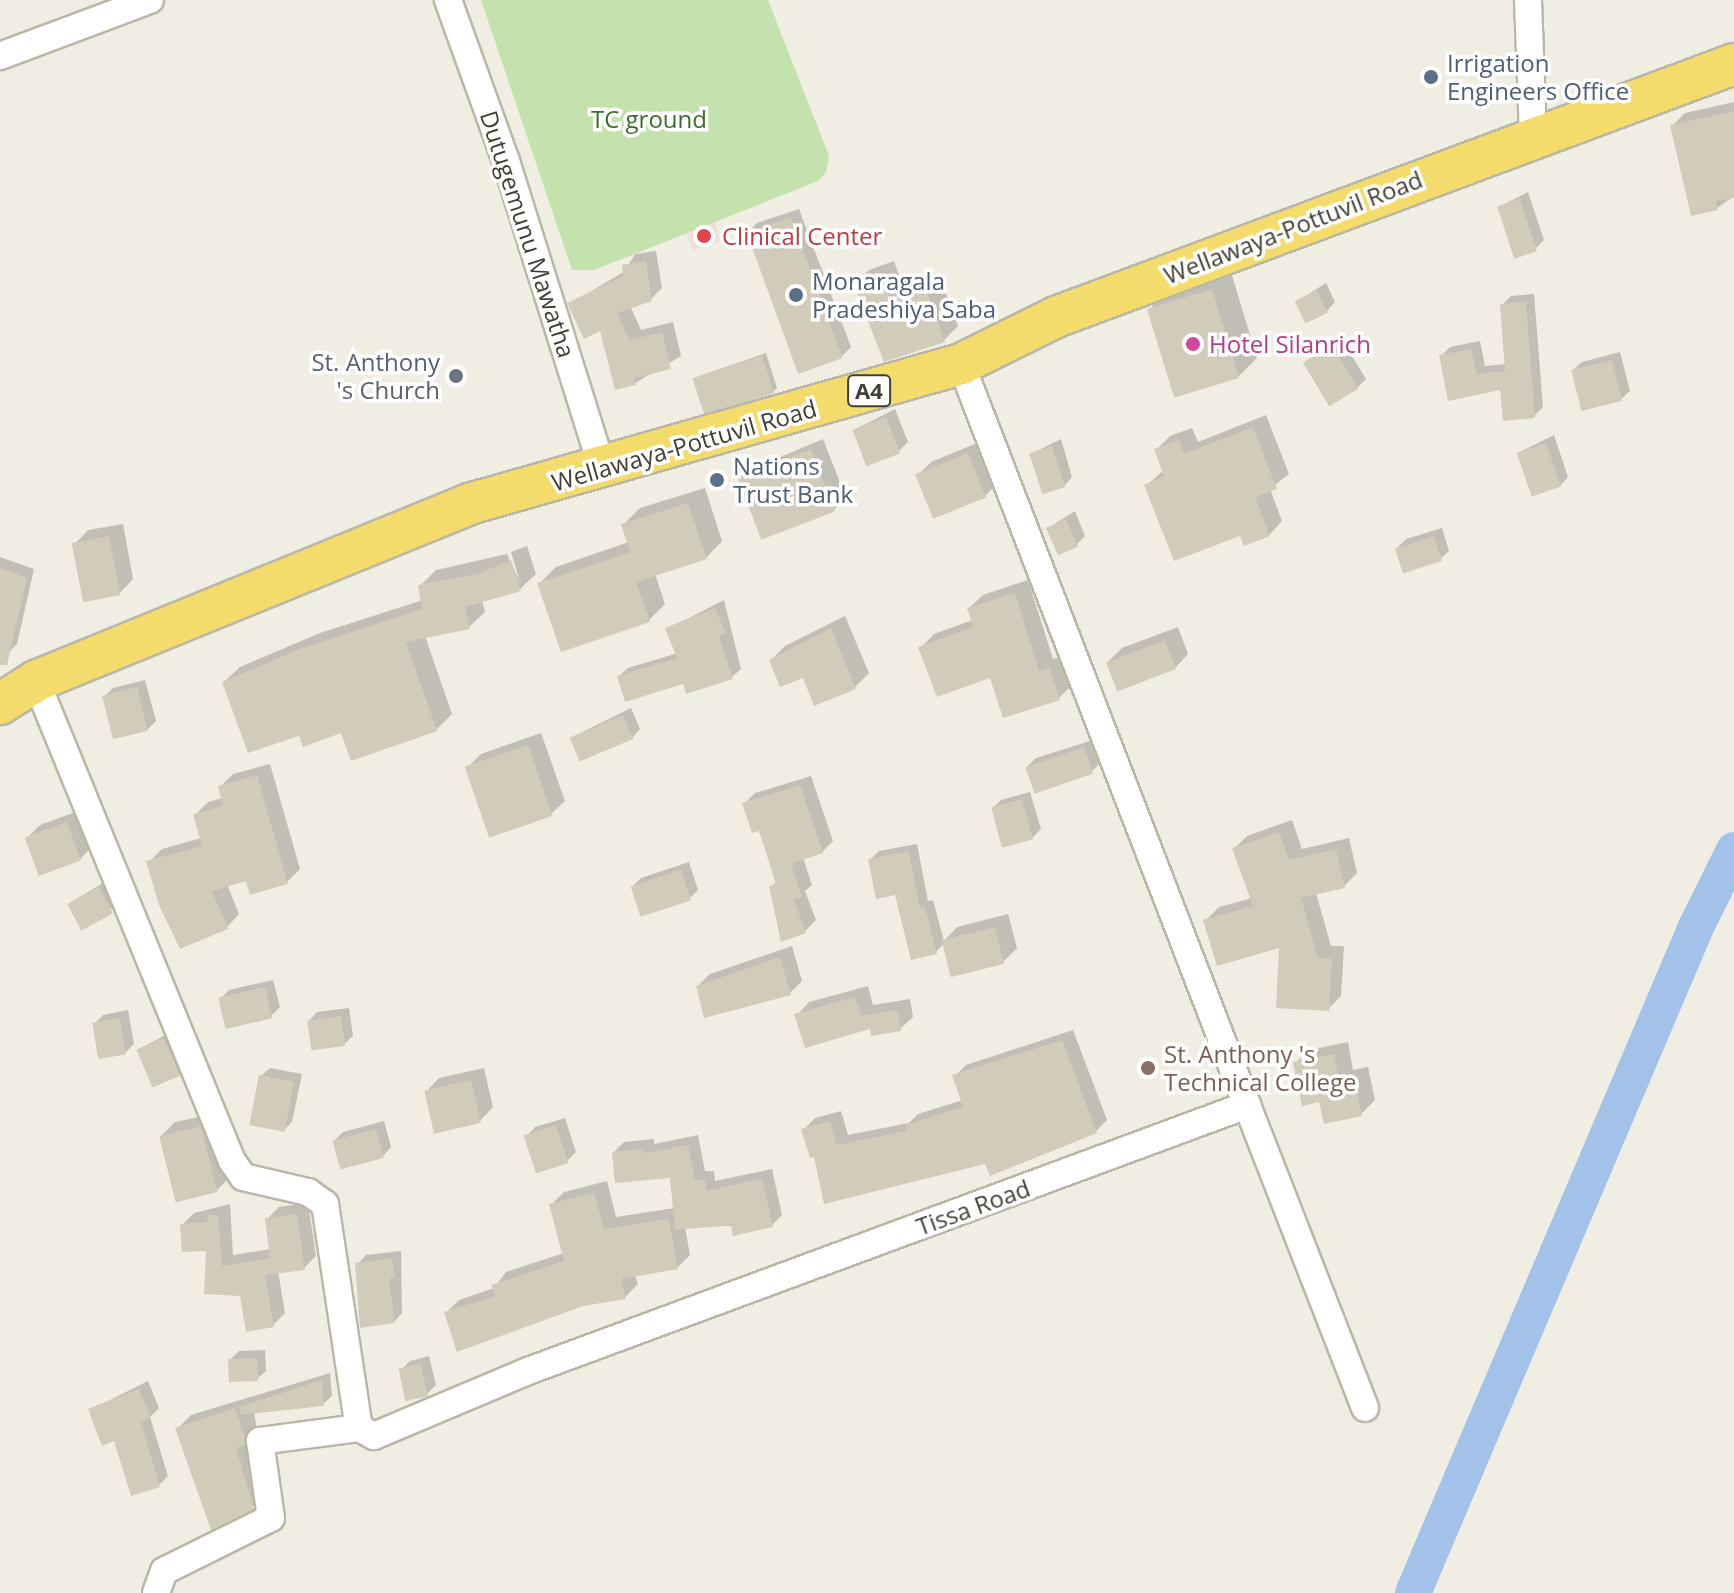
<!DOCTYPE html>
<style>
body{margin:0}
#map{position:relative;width:1734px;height:1593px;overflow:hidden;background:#f0eee3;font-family:"Open Sans",sans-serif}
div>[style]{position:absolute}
.medical>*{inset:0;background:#f0ded7;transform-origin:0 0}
.green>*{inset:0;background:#c3e2ae}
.shadow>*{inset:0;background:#0003;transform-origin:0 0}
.river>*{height:36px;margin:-18px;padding:0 18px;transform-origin:18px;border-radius:18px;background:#a3c2ea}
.building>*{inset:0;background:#d1cbba;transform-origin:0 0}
.roads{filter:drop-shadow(2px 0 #bbb7a7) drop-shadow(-2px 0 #bbb7a7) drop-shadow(0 2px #bbb7a7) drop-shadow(0 -2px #bbb7a7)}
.minor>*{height:26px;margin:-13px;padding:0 13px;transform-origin:13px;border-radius:13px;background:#fff}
.highway>*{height:40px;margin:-20px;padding:0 20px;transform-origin:20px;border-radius:20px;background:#f3db6c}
.dots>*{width:22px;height:22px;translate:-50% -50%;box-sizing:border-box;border:4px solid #fff;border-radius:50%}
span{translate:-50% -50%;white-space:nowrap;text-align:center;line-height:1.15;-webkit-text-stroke:7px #fff;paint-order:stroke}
.shield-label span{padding:2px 6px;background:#fff;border:2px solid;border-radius:6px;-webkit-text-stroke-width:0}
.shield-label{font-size:22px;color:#423e34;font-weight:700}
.service-label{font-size:24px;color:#4e5e75}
.left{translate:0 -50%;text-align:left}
.park-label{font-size:24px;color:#3b6e2c}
.street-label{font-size:24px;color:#423e34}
.health-label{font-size:24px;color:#be3a42}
.hotel-label{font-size:24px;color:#b23c85}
.worship-label{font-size:24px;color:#5b616d}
.right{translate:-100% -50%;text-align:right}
.education-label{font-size:24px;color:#785e54}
</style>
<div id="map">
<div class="medical">
<i style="left:714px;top:221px;width:21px;height:30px;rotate:71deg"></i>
</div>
<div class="green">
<i style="clip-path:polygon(481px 0,768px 0,829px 156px,826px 172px,818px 181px,594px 270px,572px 270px)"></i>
</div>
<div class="shadow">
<i style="clip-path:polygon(1734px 102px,1734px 196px,1717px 208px,1672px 126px,1685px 113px)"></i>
<i style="clip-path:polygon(1528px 192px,1544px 240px,1535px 249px,1499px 207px)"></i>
<i style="clip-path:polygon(799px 209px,851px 347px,842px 356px,804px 368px,748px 232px,757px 223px)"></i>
<i style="clip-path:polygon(656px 251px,662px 288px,651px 299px,630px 306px,641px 330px,673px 322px,681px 356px,635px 383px,601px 328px,570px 304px,625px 271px,635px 254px)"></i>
<i style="clip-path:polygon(894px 261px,903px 287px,939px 274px,958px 326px,944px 340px,856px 283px,869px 270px)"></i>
<i style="clip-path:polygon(1231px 272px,1257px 358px,1239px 376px,1149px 310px,1167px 291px)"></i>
<i style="clip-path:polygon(1326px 283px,1335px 302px,1327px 311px,1296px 302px)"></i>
<i style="clip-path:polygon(1534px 294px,1543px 407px,1534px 416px,1501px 388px,1441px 356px,1450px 347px,1480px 341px,1485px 366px,1506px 364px,1502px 305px,1511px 296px)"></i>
<i style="clip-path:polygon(1341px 338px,1366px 379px,1357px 388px,1306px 362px)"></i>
<i style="clip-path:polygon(1620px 352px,1630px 391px,1621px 399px,1573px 370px,1582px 362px)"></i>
<i style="clip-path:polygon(766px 353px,777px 388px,773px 392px,694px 378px)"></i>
<i style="clip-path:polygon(895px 409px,908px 442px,899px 451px,854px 430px)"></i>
<i style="clip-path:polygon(1266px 415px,1289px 474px,1270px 489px,1282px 521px,1269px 535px,1242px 533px,1147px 485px,1164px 470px,1156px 450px,1170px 436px,1192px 428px,1198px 442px)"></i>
<i style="clip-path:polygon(1554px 435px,1568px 477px,1560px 486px,1518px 453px)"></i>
<i style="clip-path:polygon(823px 439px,846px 498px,834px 510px,740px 481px,752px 469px)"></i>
<i style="clip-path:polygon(1061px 439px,1072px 477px,1064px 486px,1031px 454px)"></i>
<i style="clip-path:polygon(982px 441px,999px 482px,985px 496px,934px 517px,917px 476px,931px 462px)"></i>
<i style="clip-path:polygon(705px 488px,722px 541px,706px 558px,655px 574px,665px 604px,649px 620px,539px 584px,556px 567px,629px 542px,623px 525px,640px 508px)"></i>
<i style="clip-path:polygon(1075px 511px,1085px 536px,1076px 545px,1048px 528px)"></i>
<i style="clip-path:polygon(123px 524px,133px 579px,120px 593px,75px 544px,88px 530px)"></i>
<i style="clip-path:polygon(1442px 528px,1449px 551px,1440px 559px,1397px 548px,1406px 539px)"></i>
<i style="clip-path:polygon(527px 546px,536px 574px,520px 589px,482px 600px,485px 612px,469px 627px,425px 636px,452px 714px,436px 730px,300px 733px,224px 682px,240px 667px,320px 633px,423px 600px,420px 586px,436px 570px,507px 554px,520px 582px,511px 552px)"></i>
<i style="clip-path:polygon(0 557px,34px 569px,17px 644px,8px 653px,0 651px)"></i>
<i style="clip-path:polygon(1028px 580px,1053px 659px,1064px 656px,1073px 684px,1059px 698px,1004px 715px,991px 676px,921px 648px,934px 634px,973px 620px,969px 608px,983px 595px)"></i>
<i style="clip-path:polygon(724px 600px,741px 669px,732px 677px,619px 676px,628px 668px,678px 653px,668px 629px)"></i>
<i style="clip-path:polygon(845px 616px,869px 673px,855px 687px,804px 675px,771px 660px,785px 646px)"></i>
<i style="clip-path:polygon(1178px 627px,1188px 654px,1175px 668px,1108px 662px,1122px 648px)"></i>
<i style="clip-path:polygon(145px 680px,156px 721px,147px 730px,104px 697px,113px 688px)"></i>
<i style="clip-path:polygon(631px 708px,640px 729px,632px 738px,572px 737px)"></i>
<i style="clip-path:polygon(541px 733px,565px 801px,551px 814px,468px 767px,481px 754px)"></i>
<i style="clip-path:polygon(1093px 740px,1100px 763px,1091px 772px,1027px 767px,1036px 758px)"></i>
<i style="clip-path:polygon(270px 764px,300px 869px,287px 882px,247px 879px,227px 884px,239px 914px,227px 927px,149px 862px,162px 849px,201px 838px,195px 815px,208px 802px,223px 798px,220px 787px,233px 774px)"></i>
<i style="clip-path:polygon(811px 776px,833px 841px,822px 852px,803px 858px,812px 885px,805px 891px,816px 920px,805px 931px,771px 887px,777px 881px,760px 828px,744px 804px,755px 793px)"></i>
<i style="clip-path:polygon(1030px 792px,1041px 829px,1032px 838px,993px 808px,1001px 800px)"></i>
<i style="clip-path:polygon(81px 810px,94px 845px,80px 859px,27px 838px,40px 825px)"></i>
<i style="clip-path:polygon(1292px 820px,1302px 849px,1349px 838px,1357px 873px,1344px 886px,1316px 893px,1331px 946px,1344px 946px,1341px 996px,1328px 1009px,1281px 945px,1206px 920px,1219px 907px,1252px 898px,1234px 849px,1247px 836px)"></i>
<i style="clip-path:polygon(917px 844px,928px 901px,933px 900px,944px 941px,957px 927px,1008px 914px,1017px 948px,1003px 962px,944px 943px,936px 952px,870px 860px,879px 851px)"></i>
<i style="clip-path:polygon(689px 862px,698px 890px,690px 898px,632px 887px,641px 878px)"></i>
<i style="left:108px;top:880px;width:26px;height:45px;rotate:59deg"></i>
<i style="clip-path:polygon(792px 946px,802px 981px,790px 993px,698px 986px,710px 974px)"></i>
<i style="clip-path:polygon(273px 980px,280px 1007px,271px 1016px,220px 999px,229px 990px)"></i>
<i style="clip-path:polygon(868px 986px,873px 1005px,910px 999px,913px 1017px,900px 1029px,797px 1015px,809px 1002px)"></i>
<i style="clip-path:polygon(349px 1008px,353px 1036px,344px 1044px,309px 1021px,317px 1012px)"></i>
<i style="clip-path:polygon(128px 1010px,134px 1044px,125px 1053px,95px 1023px,103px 1015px)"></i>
<i style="clip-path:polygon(1073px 1030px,1107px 1120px,1096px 1131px,986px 1161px,816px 1154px,804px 1129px,815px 1118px,841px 1111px,848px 1135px,909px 1123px,918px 1114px,963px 1100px,955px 1076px,966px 1065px)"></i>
<i style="clip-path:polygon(173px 1031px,188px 1066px,179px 1074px,139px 1049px)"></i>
<i style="clip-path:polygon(1348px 1042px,1353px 1070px,1368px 1067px,1375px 1100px,1361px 1114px,1321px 1100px,1295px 1063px,1309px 1050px)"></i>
<i style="clip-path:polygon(270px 1068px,302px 1074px,292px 1122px,284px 1130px,261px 1076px)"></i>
<i style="clip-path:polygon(484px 1068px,493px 1107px,480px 1121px,426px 1092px,439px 1078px)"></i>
<i style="clip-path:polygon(214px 1114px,230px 1177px,216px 1191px,161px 1136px,175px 1122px)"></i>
<i style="clip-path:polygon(565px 1118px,576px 1152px,567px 1161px,527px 1136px,535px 1127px)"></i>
<i style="clip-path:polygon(384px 1121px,391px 1147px,383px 1156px,334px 1141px,343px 1132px)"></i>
<i style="clip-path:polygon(698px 1135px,705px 1171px,714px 1171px,715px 1181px,772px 1169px,782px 1215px,772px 1225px,685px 1227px,690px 1255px,677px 1268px,635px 1275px,638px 1284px,625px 1297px,446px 1313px,459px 1300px,494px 1288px,506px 1272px,564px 1253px,551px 1205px,564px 1192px,607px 1181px,616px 1217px,675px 1208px,671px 1176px,614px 1152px,624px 1142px,654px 1139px,654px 1144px)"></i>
<i style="clip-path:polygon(308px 1203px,316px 1256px,304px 1268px,278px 1271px,285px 1313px,273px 1325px,182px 1225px,194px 1213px,230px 1204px,233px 1255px,271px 1249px,267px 1219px,279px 1207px)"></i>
<i style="clip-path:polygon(401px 1251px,402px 1313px,394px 1322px,362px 1326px,358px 1264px,366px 1255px)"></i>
<i style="clip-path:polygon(265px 1350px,266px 1371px,257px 1379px,230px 1360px,239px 1351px)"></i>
<i style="clip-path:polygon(429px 1356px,436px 1385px,427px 1394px,401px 1370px,410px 1361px)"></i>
<i style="clip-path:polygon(330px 1373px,332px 1396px,323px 1404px,254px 1411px,266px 1493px,252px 1507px,177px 1429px,191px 1415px)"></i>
<i style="clip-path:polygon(148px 1381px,159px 1408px,150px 1417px,168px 1476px,159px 1485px,90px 1410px)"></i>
</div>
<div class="river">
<i style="left:1413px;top:1593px;width:724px;rotate:-66.98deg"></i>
<i style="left:1696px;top:927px;width:86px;rotate:-63.7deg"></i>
</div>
<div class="building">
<i style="clip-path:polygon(1734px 111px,1734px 198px,1716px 201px,1718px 210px,1691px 216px,1670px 125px)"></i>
<i style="left:1520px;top:199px;width:55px;height:24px;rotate:72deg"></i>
<i style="left:791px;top:217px;width:150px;height:47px;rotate:70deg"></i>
<i style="clip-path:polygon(646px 261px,652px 301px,617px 313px,630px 340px,662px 332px,671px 369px,634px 378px,636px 385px,615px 390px,600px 331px,584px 339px,567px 303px,623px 276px,622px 265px)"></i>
<i style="clip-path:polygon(880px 273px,890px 299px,925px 286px,945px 342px,884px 362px,853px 283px)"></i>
<i style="left:1212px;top:289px;width:93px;height:68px;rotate:73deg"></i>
<i style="left:1317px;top:290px;width:25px;height:25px;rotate:64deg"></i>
<i style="clip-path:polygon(1526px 302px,1535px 418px,1503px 421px,1500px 390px,1448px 401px,1439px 355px,1471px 349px,1477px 374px,1505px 371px,1500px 304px)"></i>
<i style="left:1332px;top:345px;width:51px;height:34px;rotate:59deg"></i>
<i style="left:762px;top:356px;width:39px;height:73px;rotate:72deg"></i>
<i style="left:1612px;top:360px;width:42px;height:42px;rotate:76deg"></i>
<i style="left:886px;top:417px;width:39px;height:36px;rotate:69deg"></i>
<i style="clip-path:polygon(1253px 427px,1277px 489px,1255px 497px,1270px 536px,1244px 546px,1240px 536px,1174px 561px,1144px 485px,1164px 476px,1154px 449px,1179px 440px,1184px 454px)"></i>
<i style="left:1546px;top:443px;width:46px;height:31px;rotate:71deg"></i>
<i style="left:1052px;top:446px;width:43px;height:24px;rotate:72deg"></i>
<i style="left:811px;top:449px;width:67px;height:79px;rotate:69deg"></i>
<i style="left:968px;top:453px;width:48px;height:57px;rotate:68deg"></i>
<i style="clip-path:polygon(688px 503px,707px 559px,636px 582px,650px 622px,561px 652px,537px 583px,630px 552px,621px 524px)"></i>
<i style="left:1066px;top:519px;width:30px;height:22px;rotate:66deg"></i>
<i style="left:109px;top:536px;width:60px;height:38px;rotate:79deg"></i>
<i style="left:1434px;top:536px;width:26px;height:41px;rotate:72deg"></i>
<i style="clip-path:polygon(511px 560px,521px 591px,465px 607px,470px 629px,406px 642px,437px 731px,351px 761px,341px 733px,303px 747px,299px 736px,248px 753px,222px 682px,302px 648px,422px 609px,418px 585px,477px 574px)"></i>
<i style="clip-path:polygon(0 568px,27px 578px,7px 665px,0 665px)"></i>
<i style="clip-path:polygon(1015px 593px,1039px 671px,1050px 668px,1060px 700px,1003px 718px,990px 678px,937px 697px,918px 647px,973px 627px,967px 608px)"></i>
<i style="clip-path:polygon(715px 608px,726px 634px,719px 636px,733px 679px,686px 694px,683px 684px,625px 702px,617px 676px,677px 658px,665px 628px)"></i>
<i style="clip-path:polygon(831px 628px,856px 689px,814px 706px,803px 678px,780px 687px,769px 660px)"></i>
<i style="left:1165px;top:640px;width:31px;height:63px;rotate:69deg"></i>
<i style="left:137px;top:687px;width:45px;height:36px;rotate:76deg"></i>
<i style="left:623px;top:715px;width:26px;height:58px;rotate:67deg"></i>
<i style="left:528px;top:745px;width:75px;height:67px;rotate:71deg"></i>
<i style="left:1084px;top:747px;width:28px;height:62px;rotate:71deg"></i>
<i style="clip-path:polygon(257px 775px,288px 884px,250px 895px,246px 881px,212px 891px,228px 929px,180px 949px,159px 905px,146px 861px,202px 846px,193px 814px,223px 806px,218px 786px)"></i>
<i style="clip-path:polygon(800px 785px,823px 853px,791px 864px,802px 897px,794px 900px,806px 933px,781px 942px,769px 886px,776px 884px,759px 831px,752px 833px,742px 803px)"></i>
<i style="left:1022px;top:799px;width:42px;height:32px;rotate:75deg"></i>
<i style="left:67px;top:822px;width:41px;height:45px;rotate:70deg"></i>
<i style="clip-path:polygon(1279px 832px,1289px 860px,1336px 849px,1345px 888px,1301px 898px,1318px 958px,1332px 959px,1329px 1011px,1276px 1008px,1279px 948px,1217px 966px,1203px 920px,1253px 906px,1232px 848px)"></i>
<i style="clip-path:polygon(909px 851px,920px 908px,925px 907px,937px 954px,911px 960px,895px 895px,876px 899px,868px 859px)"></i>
<i style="left:681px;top:870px;width:32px;height:53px;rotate:72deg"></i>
<i style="left:99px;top:887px;width:30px;height:36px;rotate:62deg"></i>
<i style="left:995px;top:927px;width:38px;height:55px;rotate:76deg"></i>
<i style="clip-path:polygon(780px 957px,791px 995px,704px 1018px,696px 986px)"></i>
<i style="left:265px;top:987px;width:32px;height:48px;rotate:77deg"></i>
<i style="clip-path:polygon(855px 997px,861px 1016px,898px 1010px,901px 1031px,871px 1036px,870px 1029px,805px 1048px,794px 1014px)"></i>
<i style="left:341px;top:1016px;width:30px;height:34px;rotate:82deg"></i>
<i style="left:120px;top:1018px;width:37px;height:28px;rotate:81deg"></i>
<i style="left:164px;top:1038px;width:41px;height:30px;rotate:67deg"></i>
<i style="clip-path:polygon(1062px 1040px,1097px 1133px,990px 1176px,985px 1164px,824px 1204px,814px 1157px,810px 1158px,801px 1129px,830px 1121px,837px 1145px,907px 1131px,905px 1125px,963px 1107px,952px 1075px)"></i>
<i style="clip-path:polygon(1334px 1054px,1340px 1082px,1355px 1079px,1362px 1116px,1324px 1124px,1319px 1102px,1302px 1106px,1293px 1062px)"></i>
<i style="left:259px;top:1075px;width:36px;height:51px;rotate:11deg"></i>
<i style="left:471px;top:1080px;width:44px;height:48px;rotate:77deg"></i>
<i style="left:556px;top:1125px;width:40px;height:34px;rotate:72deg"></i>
<i style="left:201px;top:1126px;width:68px;height:43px;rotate:76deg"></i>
<i style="left:376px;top:1129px;width:30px;height:45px;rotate:75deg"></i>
<i style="clip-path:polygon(688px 1145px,695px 1181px,705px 1180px,706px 1191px,762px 1178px,773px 1227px,733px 1236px,731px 1225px,675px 1230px,670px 1178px,615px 1183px,612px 1152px,644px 1149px,644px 1153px)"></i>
<i style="clip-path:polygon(594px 1193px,604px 1229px,669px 1219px,678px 1269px,621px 1279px,626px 1299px,583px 1306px,457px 1352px,444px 1312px,495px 1296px,491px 1285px,564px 1261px,549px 1204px)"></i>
<i style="clip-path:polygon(297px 1214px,305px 1270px,265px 1275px,274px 1327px,246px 1332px,240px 1296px,204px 1294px,206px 1251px,182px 1252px,180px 1224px,207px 1222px,208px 1215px,218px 1215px,222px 1266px,270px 1258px,265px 1218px)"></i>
<i style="clip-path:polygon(392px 1258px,395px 1278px,389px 1279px,395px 1323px,360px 1328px,355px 1263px)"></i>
<i style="left:257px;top:1358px;width:23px;height:29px;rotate:88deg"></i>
<i style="left:421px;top:1364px;width:33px;height:23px;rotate:78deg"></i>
<i style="clip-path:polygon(322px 1380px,324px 1406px,241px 1415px,239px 1407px)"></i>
<i style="clip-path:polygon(139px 1389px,151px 1418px,141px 1422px,160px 1487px,131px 1496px,114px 1441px,102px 1446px,88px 1409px)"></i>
<i style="clip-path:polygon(235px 1408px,245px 1437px,244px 1445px,236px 1448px,254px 1509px,211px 1530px,175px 1428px)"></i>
</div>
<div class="roads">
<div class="minor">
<i style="left:448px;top:0;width:171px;rotate:70.2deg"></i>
<i style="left:506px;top:161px;width:324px;rotate:72.6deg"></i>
<i style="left:1528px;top:0;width:137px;rotate:87.9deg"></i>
<i style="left:0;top:56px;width:160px;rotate:-20.5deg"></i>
<i style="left:961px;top:364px;width:794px;rotate:68.9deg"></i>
<i style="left:36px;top:681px;width:518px;rotate:67.79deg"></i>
<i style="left:232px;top:1161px;width:19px;rotate:55deg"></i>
<i style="left:243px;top:1177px;width:67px;rotate:13deg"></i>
<i style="left:308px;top:1192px;width:21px;rotate:35deg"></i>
<i style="left:325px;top:1204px;width:227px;rotate:81.4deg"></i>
<i style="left:359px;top:1428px;width:17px;rotate:28deg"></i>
<i style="left:374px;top:1436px;width:167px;rotate:-22.9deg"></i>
<i style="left:528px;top:1371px;width:767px;rotate:-20.3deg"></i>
<i style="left:1247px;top:1105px;width:325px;rotate:68.7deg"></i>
<i style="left:156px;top:1593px;width:23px;rotate:-70deg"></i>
<i style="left:164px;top:1571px;width:119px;rotate:-26.4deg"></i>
<i style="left:271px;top:1518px;width:78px;rotate:-98.1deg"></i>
<i style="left:260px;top:1441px;width:100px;rotate:-7.5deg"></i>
</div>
<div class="highway">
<i style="left:0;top:704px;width:43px;rotate:-32.6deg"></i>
<i style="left:36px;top:681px;width:468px;rotate:-22.2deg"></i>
<i style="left:469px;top:504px;width:512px;rotate:-15.88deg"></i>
<i style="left:961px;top:364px;width:106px;rotate:-26.3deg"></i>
<i style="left:1056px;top:317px;width:724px;rotate:-20.46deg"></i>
</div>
</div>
<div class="dots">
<i style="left:1431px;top:77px;background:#5c6f8a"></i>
<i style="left:704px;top:236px;background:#e0444e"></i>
<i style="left:796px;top:295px;background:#5c6f8a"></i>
<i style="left:1193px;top:344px;background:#d1479c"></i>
<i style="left:456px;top:376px;background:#6b7280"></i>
<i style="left:717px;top:480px;background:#5c6f8a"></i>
<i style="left:1148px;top:1068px;background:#8d6e63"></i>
</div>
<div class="shield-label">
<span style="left:869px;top:391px">A4</span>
</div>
<div class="service-label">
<span class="left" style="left:1447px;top:77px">Irrigation<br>Engineers Office</span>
<span class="left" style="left:812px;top:295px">Monaragala<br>Pradeshiya Saba</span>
<span class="left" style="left:733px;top:480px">Nations<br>Trust Bank</span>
</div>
<div class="park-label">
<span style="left:649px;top:119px">TC ground</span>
</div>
<div class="street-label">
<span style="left:1293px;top:227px;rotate:-21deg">Wellawaya-Pottuvil Road</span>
<span style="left:528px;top:234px;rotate:72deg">Dutugemunu Mawatha</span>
<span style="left:684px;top:445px;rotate:-16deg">Wellawaya-Pottuvil Road</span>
<span style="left:973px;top:1207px;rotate:-20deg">Tissa Road</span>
</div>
<div class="health-label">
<span class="left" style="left:722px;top:236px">Clinical Center</span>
</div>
<div class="hotel-label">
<span class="left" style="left:1209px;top:344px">Hotel Silanrich</span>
</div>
<div class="worship-label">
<span class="right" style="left:440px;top:376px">St. Anthony<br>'s Church</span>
</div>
<div class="education-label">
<span class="left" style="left:1164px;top:1068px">St. Anthony 's<br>Technical College</span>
</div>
</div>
